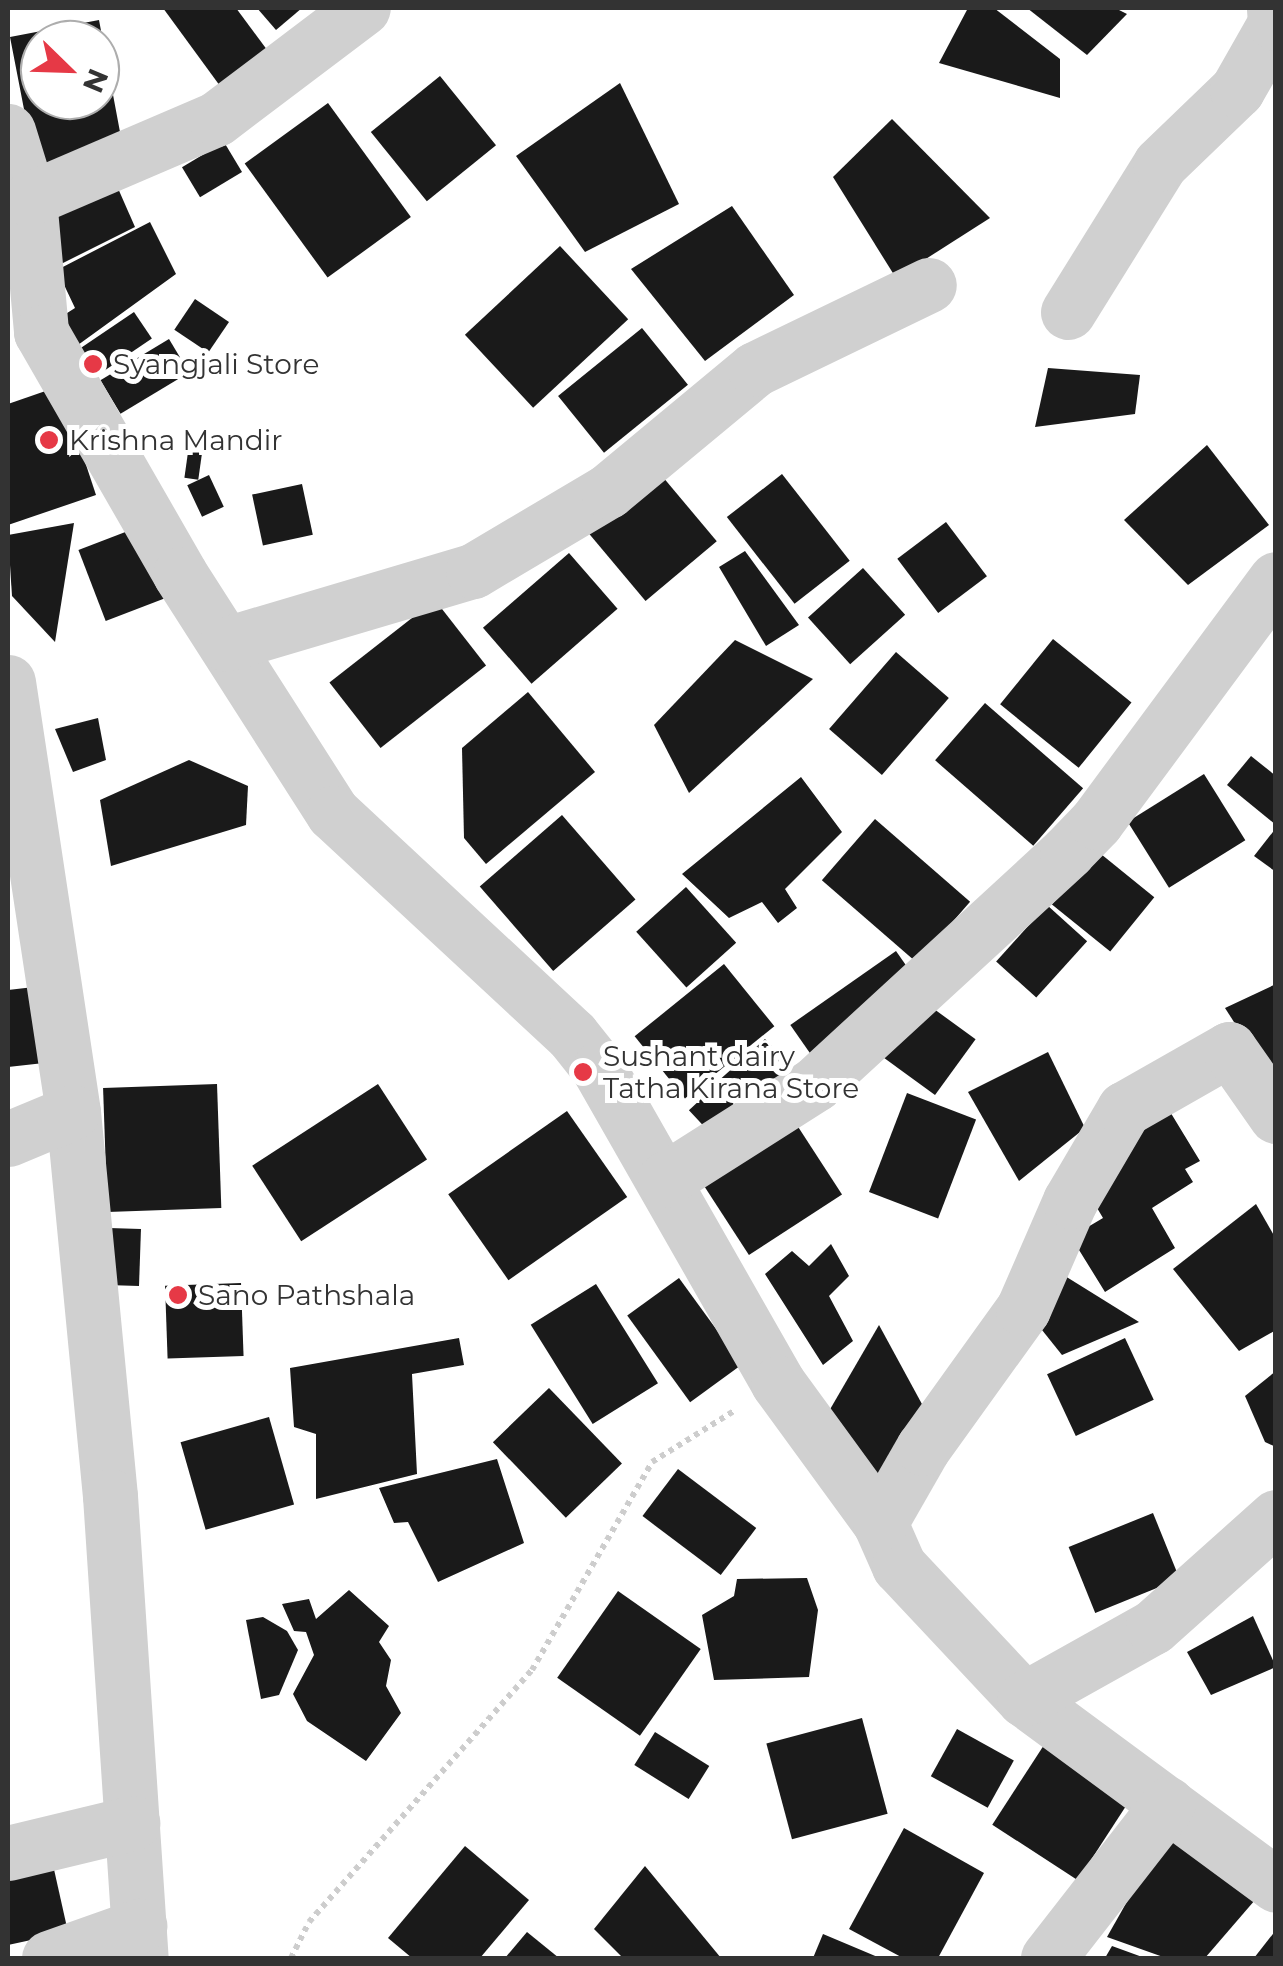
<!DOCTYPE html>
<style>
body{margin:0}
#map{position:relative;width:1283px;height:1966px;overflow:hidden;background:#fff;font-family:Montserrat,sans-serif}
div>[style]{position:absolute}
.building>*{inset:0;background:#1a1a1a;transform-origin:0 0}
.path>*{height:6px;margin-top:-3px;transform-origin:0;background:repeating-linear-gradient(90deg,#cdcdcd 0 5px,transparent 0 10px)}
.minor>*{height:55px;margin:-27.5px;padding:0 27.5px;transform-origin:27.5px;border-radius:27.5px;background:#d0d0d0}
.dots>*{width:28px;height:28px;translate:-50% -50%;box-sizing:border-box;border:5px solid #fff;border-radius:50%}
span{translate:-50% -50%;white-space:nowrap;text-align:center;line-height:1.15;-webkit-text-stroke:10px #fff;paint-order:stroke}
.poi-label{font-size:28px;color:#333}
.left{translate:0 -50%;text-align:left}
.frame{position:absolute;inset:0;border:10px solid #333;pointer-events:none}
.north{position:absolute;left:20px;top:20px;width:100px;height:100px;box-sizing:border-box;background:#fff;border:2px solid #adadad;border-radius:50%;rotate:113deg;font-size:28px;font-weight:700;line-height:40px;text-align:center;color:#333}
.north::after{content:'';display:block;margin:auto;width:35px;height:45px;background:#e63946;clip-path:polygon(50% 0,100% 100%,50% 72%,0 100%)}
</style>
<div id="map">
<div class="building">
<i style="clip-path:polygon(163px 8px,236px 8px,279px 66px,231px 101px)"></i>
<i style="clip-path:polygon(257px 8px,302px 8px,276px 30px)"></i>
<i style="clip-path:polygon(968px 8px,994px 8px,1060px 59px,1060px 98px,939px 63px)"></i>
<i style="clip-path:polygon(1027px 8px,1115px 8px,1127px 14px,1087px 55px)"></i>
<i style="clip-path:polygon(evenodd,99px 20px,123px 148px,35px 166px,10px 37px,99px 20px,40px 40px,100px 40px,100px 100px,40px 100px,40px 40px)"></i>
<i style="left:440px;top:76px;width:89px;height:89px;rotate:51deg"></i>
<i style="clip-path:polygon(620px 83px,679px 204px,585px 252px,516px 156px)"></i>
<i style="left:328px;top:103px;width:141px;height:103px;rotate:54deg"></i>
<i style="clip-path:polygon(892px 119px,990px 218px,896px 278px,833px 177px)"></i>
<i style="left:224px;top:142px;width:35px;height:49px;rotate:59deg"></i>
<i style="clip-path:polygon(113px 177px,135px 227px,49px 270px,35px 211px)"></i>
<i style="clip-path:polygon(732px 206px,794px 295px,705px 361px,631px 269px)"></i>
<i style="clip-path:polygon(150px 222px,176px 274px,71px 350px,53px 322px,75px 308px,57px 270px)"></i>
<i style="left:560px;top:246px;width:100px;height:130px;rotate:47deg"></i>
<i style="left:195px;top:299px;width:41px;height:37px;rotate:34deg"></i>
<i style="left:134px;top:312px;width:32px;height:70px;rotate:56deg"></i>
<i style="left:642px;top:328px;width:73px;height:108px;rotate:51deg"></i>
<i style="left:169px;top:339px;width:39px;height:80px;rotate:59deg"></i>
<i style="clip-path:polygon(1048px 368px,1140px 375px,1135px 414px,1035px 427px)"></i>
<i style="clip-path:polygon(60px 386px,96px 495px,8px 525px,8px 404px)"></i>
<i style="left:189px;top:445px;width:14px;height:33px;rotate:8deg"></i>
<i style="clip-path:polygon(1207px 445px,1269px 525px,1188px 585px,1124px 520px)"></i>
<i style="left:657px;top:470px;width:93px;height:93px;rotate:50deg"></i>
<i style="left:782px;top:474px;width:110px;height:70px;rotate:52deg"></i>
<i style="left:209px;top:475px;width:35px;height:24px;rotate:65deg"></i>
<i style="left:302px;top:484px;width:52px;height:51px;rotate:78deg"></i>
<i style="left:946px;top:522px;width:68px;height:61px;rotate:53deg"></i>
<i style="clip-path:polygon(74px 523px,55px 642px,12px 596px,8px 535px)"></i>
<i style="left:141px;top:526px;width:76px;height:67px;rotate:69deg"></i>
<i style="clip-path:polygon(745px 551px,799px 625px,766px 646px,719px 567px)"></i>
<i style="left:569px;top:553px;width:74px;height:114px;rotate:49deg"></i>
<i style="left:863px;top:568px;width:63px;height:74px;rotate:48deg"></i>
<i style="left:435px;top:600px;width:83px;height:134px;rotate:52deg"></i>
<i style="left:1053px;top:639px;width:101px;height:84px;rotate:39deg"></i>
<i style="clip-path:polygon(735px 640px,813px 679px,689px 793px,654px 725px)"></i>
<i style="left:896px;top:652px;width:70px;height:102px;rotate:41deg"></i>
<i style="clip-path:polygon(528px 692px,595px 772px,486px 864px,464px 838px,462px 748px)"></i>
<i style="left:985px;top:703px;width:130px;height:76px;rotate:41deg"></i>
<i style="clip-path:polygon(98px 718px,106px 760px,73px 772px,55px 729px)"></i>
<i style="clip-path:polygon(1251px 756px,1276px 776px,1276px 825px,1227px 785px)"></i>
<i style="clip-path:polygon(189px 760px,248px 786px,246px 825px,111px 866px,100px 800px)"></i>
<i style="left:1204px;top:774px;width:78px;height:90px;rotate:58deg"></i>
<i style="clip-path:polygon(801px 777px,842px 832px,785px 889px,797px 908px,778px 923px,762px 902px,729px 918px,682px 874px)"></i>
<i style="left:562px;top:815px;width:112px;height:109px;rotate:49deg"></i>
<i style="left:875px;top:819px;width:126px;height:81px;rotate:41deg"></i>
<i style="clip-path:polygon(1276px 828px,1276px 872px,1254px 856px)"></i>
<i style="left:1096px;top:850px;width:75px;height:70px;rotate:39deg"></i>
<i style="left:686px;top:887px;width:75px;height:67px;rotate:48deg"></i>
<i style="left:1047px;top:905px;width:54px;height:76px;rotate:42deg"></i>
<i style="left:896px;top:951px;width:35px;height:129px;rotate:55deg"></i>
<i style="left:724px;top:964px;width:80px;height:115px;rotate:51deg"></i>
<i style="clip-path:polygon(1276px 984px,1276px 1067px,1266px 1072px,1225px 1008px)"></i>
<i style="clip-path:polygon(34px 987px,44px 1063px,8px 1067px,8px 990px)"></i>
<i style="left:923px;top:1001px;width:65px;height:69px;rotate:36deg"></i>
<i style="left:765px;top:1039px;width:45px;height:61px;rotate:48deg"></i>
<i style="clip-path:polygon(1048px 1052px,1085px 1128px,1019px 1181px,968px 1092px)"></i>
<i style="left:217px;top:1084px;width:124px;height:114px;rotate:88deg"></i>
<i style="left:378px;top:1084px;width:90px;height:150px;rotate:57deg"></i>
<i style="left:716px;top:1085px;width:26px;height:37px;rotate:47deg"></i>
<i style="left:907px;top:1093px;width:74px;height:106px;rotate:21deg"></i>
<i style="clip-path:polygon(1169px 1110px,1200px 1161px,1185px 1169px,1193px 1182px,1152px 1208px,1175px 1248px,1105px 1292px,1071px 1237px,1103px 1218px,1084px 1186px,1108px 1148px)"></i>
<i style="left:567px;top:1111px;width:105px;height:145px;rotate:55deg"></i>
<i style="left:793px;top:1119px;width:90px;height:111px;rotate:57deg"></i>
<i style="clip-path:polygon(1256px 1204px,1276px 1239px,1276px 1330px,1239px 1351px,1173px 1269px)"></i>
<i style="left:109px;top:1228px;width:32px;height:57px;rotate:2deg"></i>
<i style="clip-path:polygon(831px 1244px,849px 1276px,829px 1296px,853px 1341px,823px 1365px,765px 1274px,792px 1251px,809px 1266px)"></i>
<i style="clip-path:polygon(1065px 1276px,1139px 1322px,1062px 1355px,1030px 1315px)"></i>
<i style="left:679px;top:1278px;width:107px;height:64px;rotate:54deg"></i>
<i style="left:241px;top:1283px;width:73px;height:76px;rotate:88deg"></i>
<i style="left:596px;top:1284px;width:117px;height:77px;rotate:58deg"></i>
<i style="clip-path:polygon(879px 1325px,929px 1417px,878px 1495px,825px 1418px)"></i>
<i style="clip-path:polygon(459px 1338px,464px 1365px,412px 1374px,417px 1474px,316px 1499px,316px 1434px,294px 1427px,290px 1368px)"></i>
<i style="left:1125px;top:1338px;width:68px;height:86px;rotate:65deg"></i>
<i style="clip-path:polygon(1276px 1371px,1276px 1447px,1265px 1442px,1245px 1396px)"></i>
<i style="left:549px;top:1388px;width:105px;height:78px;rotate:46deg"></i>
<i style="left:269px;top:1417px;width:91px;height:92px;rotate:74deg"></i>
<i style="clip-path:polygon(497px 1459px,524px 1543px,438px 1582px,408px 1522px,394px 1523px,379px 1488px)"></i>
<i style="left:678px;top:1469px;width:98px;height:59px;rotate:37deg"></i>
<i style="left:1153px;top:1513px;width:71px;height:91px;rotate:68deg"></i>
<i style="clip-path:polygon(807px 1578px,818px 1610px,809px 1677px,714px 1680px,702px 1615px,734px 1596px,737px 1579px)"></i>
<i style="clip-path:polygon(349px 1590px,389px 1626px,379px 1642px,391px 1660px,386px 1686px,401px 1713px,366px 1761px,307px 1721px,293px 1694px,314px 1655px,306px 1632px,294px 1631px,282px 1604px,309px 1599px,316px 1619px)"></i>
<i style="left:618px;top:1591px;width:101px;height:106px;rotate:35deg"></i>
<i style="clip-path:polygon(1253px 1616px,1276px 1667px,1211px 1695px,1187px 1652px)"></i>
<i style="clip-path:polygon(263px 1617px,287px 1631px,298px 1650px,279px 1695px,261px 1699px,246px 1620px)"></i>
<i style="left:862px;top:1718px;width:99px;height:99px;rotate:75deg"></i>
<i style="left:957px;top:1729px;width:65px;height:54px;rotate:29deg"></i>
<i style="left:655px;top:1732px;width:64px;height:39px;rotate:32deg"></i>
<i style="left:1044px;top:1745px;width:102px;height:95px;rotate:33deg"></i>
<i style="clip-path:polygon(904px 1828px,984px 1873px,938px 1958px,903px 1958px,849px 1929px)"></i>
<i style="clip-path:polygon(1168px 1829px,1255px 1900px,1205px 1958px,1166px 1958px,1107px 1937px)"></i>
<i style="clip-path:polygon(465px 1846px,529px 1900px,480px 1958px,412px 1958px,388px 1938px)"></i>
<i style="clip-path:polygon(49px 1847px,68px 1932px,8px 1945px,8px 1856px)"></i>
<i style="clip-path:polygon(645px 1866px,721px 1958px,623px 1958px,594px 1929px)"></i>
<i style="clip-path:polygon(1276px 1930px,1276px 1958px,1254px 1958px)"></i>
<i style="clip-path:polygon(527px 1932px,559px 1958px,505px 1958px)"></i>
<i style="clip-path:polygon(823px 1934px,880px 1958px,813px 1958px)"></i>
<i style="clip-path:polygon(1112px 1946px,1145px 1958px,1105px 1958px)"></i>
</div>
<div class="path">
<i style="left:291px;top:1958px;width:40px;rotate:-63.4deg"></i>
<i style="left:309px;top:1922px;width:337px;rotate:-48.5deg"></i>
<i style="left:532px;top:1670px;width:240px;rotate:-60deg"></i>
<i style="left:652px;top:1462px;width:97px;rotate:-31.9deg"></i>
</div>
<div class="minor">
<i style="left:8px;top:131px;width:71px;rotate:72.8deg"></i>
<i style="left:29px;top:199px;width:134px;rotate:84.8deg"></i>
<i style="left:41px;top:332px;width:279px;rotate:60.1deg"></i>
<i style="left:180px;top:574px;width:284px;rotate:57.4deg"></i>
<i style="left:333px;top:813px;width:326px;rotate:42.9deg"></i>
<i style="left:572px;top:1035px;width:43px;rotate:51.5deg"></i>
<i style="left:599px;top:1069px;width:361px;rotate:60.3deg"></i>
<i style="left:778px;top:1383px;width:173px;rotate:53.9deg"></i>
<i style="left:880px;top:1523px;width:47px;rotate:66.2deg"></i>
<i style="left:899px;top:1566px;width:183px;rotate:46.8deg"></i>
<i style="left:1024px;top:1699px;width:313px;rotate:36.4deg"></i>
<i style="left:29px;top:199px;width:203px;rotate:-23.2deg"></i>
<i style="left:216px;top:119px;width:184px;rotate:-37.1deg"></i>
<i style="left:1068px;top:312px;width:174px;rotate:-58.1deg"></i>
<i style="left:1160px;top:164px;width:107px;rotate:-43.9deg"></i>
<i style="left:1237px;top:90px;width:77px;rotate:-60.4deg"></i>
<i style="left:1275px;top:23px;width:15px;rotate:-94deg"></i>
<i style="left:226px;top:644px;width:258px;rotate:-16.5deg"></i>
<i style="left:473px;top:571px;width:157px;rotate:-30.7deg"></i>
<i style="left:608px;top:491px;width:191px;rotate:-39.7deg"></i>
<i style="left:755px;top:369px;width:193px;rotate:-25.8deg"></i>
<i style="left:8px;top:682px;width:435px;rotate:81.4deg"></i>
<i style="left:73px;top:1112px;width:386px;rotate:84.5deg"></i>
<i style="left:110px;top:1496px;width:463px;rotate:86.2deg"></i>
<i style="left:8px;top:1139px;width:70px;rotate:-22.6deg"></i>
<i style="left:664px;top:1180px;width:179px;rotate:-32.4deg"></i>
<i style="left:815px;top:1084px;width:343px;rotate:-42.6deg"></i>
<i style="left:1067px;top:852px;width:42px;rotate:-46deg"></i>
<i style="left:1096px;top:822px;width:302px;rotate:-53.5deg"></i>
<i style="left:880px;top:1523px;width:86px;rotate:-60.2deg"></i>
<i style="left:923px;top:1448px;width:171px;rotate:-54.3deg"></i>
<i style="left:1023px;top:1309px;width:118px;rotate:-66.5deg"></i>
<i style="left:1070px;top:1201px;width:107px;rotate:-59.6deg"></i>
<i style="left:1124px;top:1109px;width:121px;rotate:-29.7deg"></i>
<i style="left:1229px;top:1049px;width:82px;rotate:55deg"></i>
<i style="left:1024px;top:1699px;width:148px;rotate:-29.2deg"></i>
<i style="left:1153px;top:1627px;width:165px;rotate:-41.8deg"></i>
<i style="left:8px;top:1853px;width:128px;rotate:-13.6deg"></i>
<i style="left:49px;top:1958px;width:96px;rotate:-19.6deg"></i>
<i style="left:1048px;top:1958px;width:195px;rotate:-52.1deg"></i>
</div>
<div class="dots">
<i style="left:93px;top:364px;background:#e63946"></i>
<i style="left:49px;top:440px;background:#e63946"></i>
<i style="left:583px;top:1072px;background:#e63946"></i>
<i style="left:178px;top:1295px;background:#e63946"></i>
</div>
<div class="poi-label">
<span class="left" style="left:113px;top:364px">Syangjali Store</span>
<span class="left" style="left:69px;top:440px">Krishna Mandir</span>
<span class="left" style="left:603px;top:1072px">Sushant dairy<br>Tatha Kirana Store</span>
<span class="left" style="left:198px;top:1295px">Sano Pathshala</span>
</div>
<div class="frame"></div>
<div class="north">N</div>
</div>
